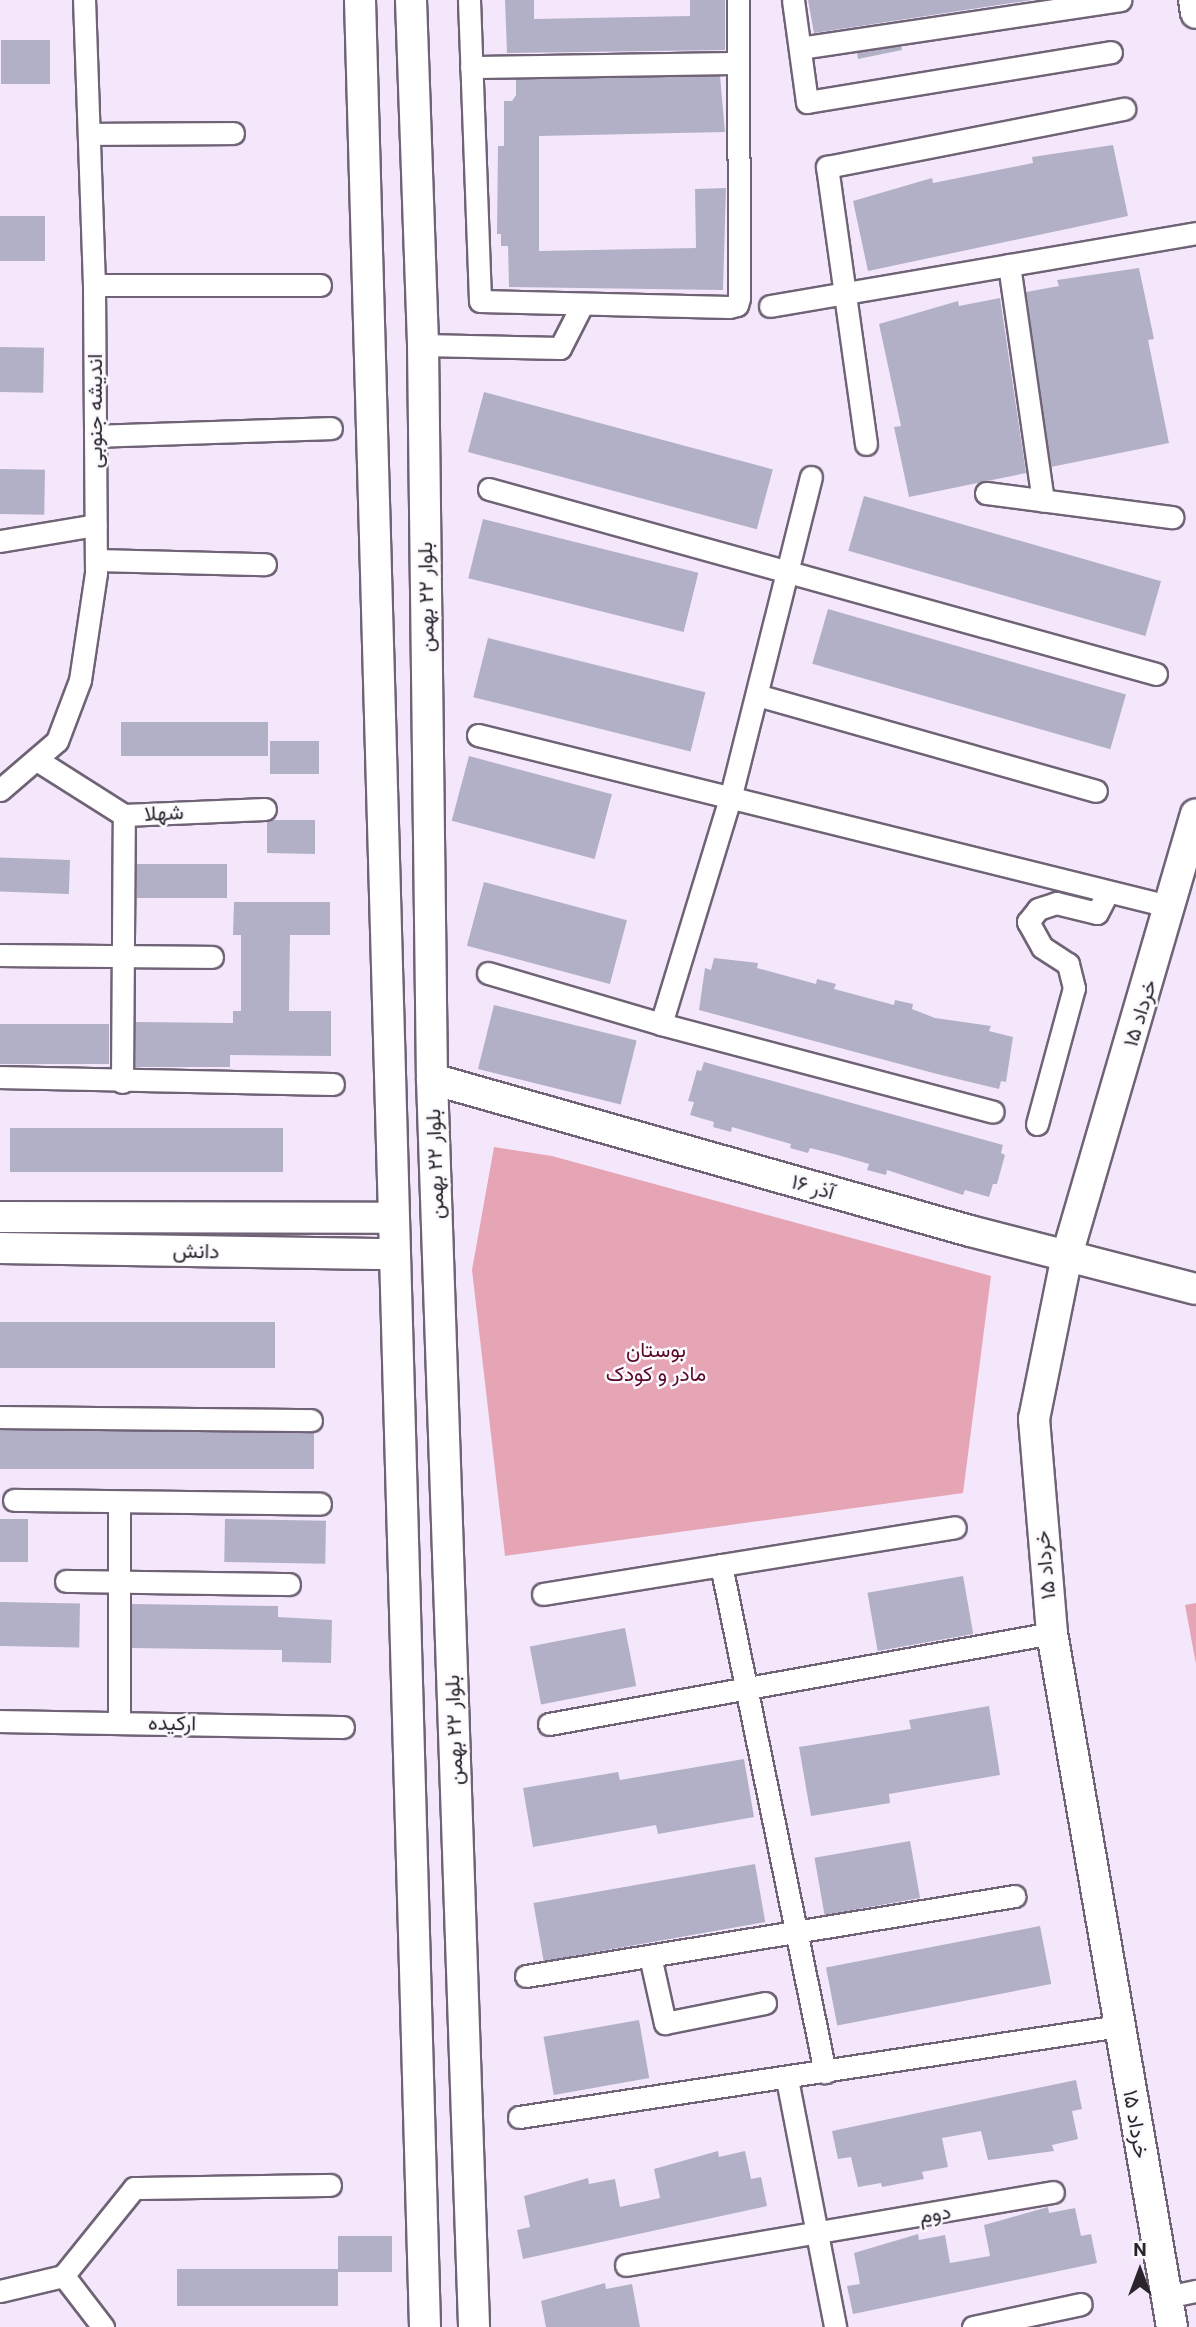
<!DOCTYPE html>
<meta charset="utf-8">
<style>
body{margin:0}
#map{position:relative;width:1196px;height:2327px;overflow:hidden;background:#f4e7fc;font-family:Roboto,Vazirmatn,sans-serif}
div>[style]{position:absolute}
.green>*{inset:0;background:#e5a5b4}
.building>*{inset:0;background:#b2b0c7;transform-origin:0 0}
.roads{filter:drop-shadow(2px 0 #6f6375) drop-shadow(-2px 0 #6f6375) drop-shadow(0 2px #6f6375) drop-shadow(0 -2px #6f6375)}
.street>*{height:21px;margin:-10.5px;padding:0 10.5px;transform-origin:10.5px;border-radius:10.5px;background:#fff}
.secondary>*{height:30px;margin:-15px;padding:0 15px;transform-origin:15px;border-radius:15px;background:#fff}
span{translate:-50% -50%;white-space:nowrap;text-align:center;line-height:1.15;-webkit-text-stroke:5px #fbf9fd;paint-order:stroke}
.street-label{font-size:21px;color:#2a252d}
.park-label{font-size:21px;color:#570828}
.north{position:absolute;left:1105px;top:2236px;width:70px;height:70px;-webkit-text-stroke:5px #fbf9fd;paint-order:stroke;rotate:0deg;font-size:19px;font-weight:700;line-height:28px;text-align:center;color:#2a252d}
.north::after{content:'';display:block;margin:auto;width:24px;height:32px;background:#2a252d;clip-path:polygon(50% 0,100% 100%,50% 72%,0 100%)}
</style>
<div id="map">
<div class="green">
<i style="clip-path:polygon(494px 1147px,552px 1156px,991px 1276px,963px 1493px,505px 1556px,472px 1270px)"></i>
<i style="clip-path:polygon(1196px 1603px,1196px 1664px,1185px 1605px)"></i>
</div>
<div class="building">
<i style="clip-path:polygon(505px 0,534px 0,534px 19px,690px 16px,690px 0,725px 0,725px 50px,507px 53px)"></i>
<i style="clip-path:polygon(808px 0,1032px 0,814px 33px)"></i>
<i style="left:1px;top:40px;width:49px;height:44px"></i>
<i style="clip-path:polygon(901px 46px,902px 50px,858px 59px,857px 53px,820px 58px)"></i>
<i style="clip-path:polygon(720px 76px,725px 132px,539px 136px,539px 251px,696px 248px,695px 189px,726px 188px,723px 290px,509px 287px,508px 246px,501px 246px,501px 234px,497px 234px,498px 146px,504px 146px,504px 101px,512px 101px,516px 95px,516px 79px)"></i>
<i style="clip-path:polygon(1113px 145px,1128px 216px,868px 271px,853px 201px,932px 178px,933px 183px,1033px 163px,1032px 157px)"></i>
<i style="left:0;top:216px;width:45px;height:45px"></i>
<i style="clip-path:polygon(1139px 268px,1154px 339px,1148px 340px,1169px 443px,1051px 467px,1026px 292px,1059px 286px,1057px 280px)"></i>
<i style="clip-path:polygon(1000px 298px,1026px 473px,909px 497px,894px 427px,901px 426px,879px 324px,958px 301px,959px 306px)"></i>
<i style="left:0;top:347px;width:44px;height:45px;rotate:1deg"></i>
<i style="left:484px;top:392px;width:299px;height:62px;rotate:15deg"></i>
<i style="left:0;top:469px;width:45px;height:45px;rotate:1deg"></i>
<i style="left:864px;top:496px;width:309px;height:57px;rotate:16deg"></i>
<i style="left:483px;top:519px;width:222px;height:61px;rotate:14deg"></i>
<i style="left:828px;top:609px;width:310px;height:57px;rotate:16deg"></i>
<i style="left:488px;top:638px;width:224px;height:61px;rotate:14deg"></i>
<i style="left:121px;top:722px;width:147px;height:34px"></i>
<i style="left:270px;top:741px;width:49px;height:33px"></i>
<i style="left:469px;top:756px;width:148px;height:67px;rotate:15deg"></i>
<i style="clip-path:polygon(272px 820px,315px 820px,315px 854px,267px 853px,267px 822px)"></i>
<i style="left:70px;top:860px;width:34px;height:70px;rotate:92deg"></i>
<i style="left:137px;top:864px;width:90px;height:34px"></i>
<i style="left:484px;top:882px;width:148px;height:66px;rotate:15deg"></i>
<i style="clip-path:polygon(234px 902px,330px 902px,330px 935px,290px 935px,289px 1011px,331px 1011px,331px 1056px,230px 1055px,230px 1067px,135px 1067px,136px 1022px,233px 1023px,233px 1011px,241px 1011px,241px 935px,233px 935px)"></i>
<i style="clip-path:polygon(714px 958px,758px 963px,757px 968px,816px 984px,817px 979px,836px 984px,834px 989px,894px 1005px,895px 1000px,913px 1004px,912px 1009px,935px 1018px,991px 1026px,989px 1031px,1013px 1037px,1006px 1082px,1001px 1081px,999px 1089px,937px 1074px,699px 1010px,705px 968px,711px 970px)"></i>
<i style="left:494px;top:1005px;width:147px;height:66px;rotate:14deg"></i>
<i style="left:0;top:1024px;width:109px;height:40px"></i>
<i style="clip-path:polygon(704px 1062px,1003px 1145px,1001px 1153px,1005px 1155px,997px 1184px,993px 1184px,989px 1197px,965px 1190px,963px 1195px,887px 1170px,886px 1175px,867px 1170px,869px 1164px,834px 1154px,810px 1148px,808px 1153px,790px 1148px,791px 1144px,732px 1127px,731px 1132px,713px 1127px,714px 1122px,690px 1115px,694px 1102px,688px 1101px,697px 1070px,701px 1071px)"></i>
<i style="left:10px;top:1128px;width:273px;height:44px"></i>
<i style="left:0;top:1322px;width:275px;height:46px"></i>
<i style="left:0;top:1430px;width:314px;height:39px"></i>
<i style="left:0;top:1519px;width:28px;height:43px"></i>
<i style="left:225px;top:1519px;width:101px;height:43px;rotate:1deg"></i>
<i style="left:963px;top:1576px;width:59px;height:97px;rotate:80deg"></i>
<i style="left:0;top:1602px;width:80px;height:44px;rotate:1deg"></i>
<i style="clip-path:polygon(132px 1604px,278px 1606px,278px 1617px,332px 1620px,331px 1663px,282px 1662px,282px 1650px,132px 1648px)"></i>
<i style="left:625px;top:1628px;width:59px;height:97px;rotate:79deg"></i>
<i style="clip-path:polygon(989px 1706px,1000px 1775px,889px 1794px,890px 1803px,811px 1816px,799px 1747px,911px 1729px,909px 1720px)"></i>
<i style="clip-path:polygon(744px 1759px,754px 1817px,658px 1834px,656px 1825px,533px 1847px,523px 1788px,618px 1772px,620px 1780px)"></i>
<i style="left:910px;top:1841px;width:58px;height:97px;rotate:80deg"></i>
<i style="left:755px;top:1864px;width:59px;height:225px;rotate:80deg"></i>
<i style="left:1040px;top:1926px;width:59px;height:218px;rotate:79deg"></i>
<i style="left:639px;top:2020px;width:59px;height:97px;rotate:80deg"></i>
<i style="clip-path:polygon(1076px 2080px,1082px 2109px,1072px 2111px,1078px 2139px,1052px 2145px,1054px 2151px,988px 2160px,981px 2131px,942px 2138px,948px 2167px,922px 2172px,924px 2179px,882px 2187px,881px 2183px,858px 2187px,851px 2157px,838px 2159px,832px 2131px)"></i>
<i style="clip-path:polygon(718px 2151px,719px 2157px,745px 2151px,751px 2179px,761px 2177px,767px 2206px,523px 2259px,517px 2230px,530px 2227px,524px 2196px,588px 2178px,589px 2184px,615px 2179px,620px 2207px,660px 2198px,654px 2169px)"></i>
<i style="clip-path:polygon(1048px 2207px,1049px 2213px,1075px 2208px,1081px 2236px,1091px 2234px,1097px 2263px,853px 2314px,847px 2286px,860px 2284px,854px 2253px,918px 2234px,919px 2240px,945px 2235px,950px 2263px,990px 2256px,984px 2225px)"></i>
<i style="left:338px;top:2236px;width:54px;height:36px"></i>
<i style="left:338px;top:2269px;width:37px;height:161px;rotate:90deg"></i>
<i style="clip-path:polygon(605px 2283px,606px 2289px,632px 2284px,640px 2327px,546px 2327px,541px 2301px)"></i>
</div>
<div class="roads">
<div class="street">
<i style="left:469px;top:0;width:301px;rotate:87.9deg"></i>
<i style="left:480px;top:301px;width:249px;rotate:1.4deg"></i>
<i style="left:729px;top:307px;width:8px;rotate:-14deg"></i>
<i style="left:737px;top:305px;width:7px;rotate:-74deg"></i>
<i style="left:739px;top:298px;width:298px;rotate:-90.2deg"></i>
<i style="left:793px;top:0;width:103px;rotate:82.2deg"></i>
<i style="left:807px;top:102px;width:308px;rotate:-9.3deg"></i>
<i style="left:800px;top:48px;width:324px;rotate:-8.5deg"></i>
<i style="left:471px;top:67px;width:267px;rotate:-0.9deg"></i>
<i style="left:89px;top:134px;width:144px;rotate:-0.4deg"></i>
<i style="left:1009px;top:265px;width:238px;rotate:81.8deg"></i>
<i style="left:94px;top:285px;width:226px"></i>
<i style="left:770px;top:306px;width:432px;rotate:-9.7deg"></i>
<i style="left:423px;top:345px;width:137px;rotate:1.3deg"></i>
<i style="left:560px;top:348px;width:48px;rotate:-62.9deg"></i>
<i style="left:95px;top:436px;width:236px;rotate:-1.9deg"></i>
<i style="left:866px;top:444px;width:280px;rotate:-98deg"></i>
<i style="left:827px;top:167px;width:303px;rotate:-11.1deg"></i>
<i style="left:489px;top:489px;width:692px;rotate:15.5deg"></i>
<i style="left:986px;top:493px;width:188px;rotate:7.4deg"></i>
<i style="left:0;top:541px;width:97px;rotate:-9.5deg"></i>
<i style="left:96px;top:560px;width:169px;rotate:1.4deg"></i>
<i style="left:757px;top:695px;width:352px;rotate:15.8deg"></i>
<i style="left:478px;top:735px;width:715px;rotate:13.92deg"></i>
<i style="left:37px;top:760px;width:103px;rotate:32.3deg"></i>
<i style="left:124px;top:815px;width:141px;rotate:-2.4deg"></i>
<i style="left:0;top:790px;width:75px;rotate:-40.7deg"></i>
<i style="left:57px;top:741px;width:65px;rotate:-69.3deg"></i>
<i style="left:80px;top:680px;width:108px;rotate:-81.5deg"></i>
<i style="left:96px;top:573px;width:288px;rotate:-90.4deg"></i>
<i style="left:94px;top:285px;width:285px;rotate:-92deg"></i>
<i style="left:0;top:955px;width:212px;rotate:0.5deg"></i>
<i style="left:488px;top:973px;width:180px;rotate:16.4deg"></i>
<i style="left:661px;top:1024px;width:343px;rotate:14.8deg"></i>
<i style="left:661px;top:1024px;width:239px;rotate:-73deg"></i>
<i style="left:731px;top:795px;width:328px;rotate:-75.9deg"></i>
<i style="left:0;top:1077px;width:333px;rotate:1.2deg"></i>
<i style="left:122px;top:1082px;width:267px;rotate:-89.6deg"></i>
<i style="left:1037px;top:1124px;width:141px;rotate:-74.8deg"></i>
<i style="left:1074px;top:988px;width:25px;rotate:-104deg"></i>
<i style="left:1068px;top:964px;width:31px;rotate:-147deg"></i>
<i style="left:1042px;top:947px;width:29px;rotate:-119deg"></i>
<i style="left:1028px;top:922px;width:16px;rotate:-52deg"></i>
<i style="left:1038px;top:909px;width:19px;rotate:-18deg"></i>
<i style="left:1056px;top:903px;width:42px;rotate:13.7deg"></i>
<i style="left:1097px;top:913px;width:22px;rotate:-63deg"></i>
<i style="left:0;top:1417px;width:311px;rotate:0.6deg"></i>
<i style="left:14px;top:1500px;width:306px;rotate:0.7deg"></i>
<i style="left:119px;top:1503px;width:219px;rotate:90deg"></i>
<i style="left:721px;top:1565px;width:518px;rotate:78.41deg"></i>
<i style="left:66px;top:1581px;width:223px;rotate:0.8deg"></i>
<i style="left:543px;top:1594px;width:417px;rotate:-9.2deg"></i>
<i style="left:0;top:1721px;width:343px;rotate:1deg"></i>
<i style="left:549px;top:1724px;width:511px;rotate:-10.25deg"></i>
<i style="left:650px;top:1956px;width:69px;rotate:77.4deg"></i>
<i style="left:665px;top:2023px;width:102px;rotate:-11.3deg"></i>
<i style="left:526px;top:1976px;width:495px;rotate:-9.3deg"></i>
<i style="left:787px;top:2079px;width:253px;rotate:79deg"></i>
<i style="left:519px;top:2117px;width:607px;rotate:-8.62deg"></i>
<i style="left:626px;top:2265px;width:433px;rotate:-9.7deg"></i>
<i style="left:63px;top:2275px;width:66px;rotate:52.4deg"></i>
<i style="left:0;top:2291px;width:65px;rotate:-13.4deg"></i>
<i style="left:63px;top:2276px;width:113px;rotate:-51.1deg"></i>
<i style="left:134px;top:2188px;width:196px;rotate:-0.9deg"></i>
<i style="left:1167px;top:2297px;width:30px;rotate:-12deg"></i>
<i style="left:973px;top:2327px;width:110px;rotate:-12deg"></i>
</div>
<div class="secondary">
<i style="left:360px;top:0;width:2328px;rotate:88.4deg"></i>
<i style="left:411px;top:0;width:345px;rotate:88deg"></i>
<i style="left:423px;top:345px;width:734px;rotate:89.3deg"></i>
<i style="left:432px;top:1079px;width:1249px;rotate:88.07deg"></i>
<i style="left:1194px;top:0;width:13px;rotate:81deg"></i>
<i style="left:432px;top:1079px;width:559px;rotate:15.78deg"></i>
<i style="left:970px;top:1231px;width:233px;rotate:14.4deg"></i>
<i style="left:0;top:1217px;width:392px;rotate:0.1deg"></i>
<i style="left:0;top:1248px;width:393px;rotate:0.9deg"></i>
<i style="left:1172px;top:2327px;width:704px;rotate:-99.81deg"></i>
<i style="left:1052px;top:1633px;width:215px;rotate:-94.8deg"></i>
<i style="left:1034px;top:1419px;width:167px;rotate:-78.6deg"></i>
<i style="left:1067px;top:1255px;width:459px;rotate:-73.7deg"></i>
</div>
</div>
<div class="street-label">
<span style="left:95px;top:411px;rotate:-90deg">اندیشه جنوبی</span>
<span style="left:426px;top:597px;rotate:-91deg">بلوار ۲۲ بهمن</span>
<span style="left:164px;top:813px;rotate:-3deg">شهلا</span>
<span style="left:1140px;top:1013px;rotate:-73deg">۱۵ خرداد</span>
<span style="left:435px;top:1164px;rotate:-92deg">بلوار ۲۲ بهمن</span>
<span style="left:813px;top:1187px;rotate:16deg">۱۶ آذر</span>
<span style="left:196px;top:1251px;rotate:1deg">دانش</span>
<span style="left:1045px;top:1565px;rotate:-96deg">۱۵ خرداد</span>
<span style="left:172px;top:1723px;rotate:1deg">ارکیده</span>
<span style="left:454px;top:1730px;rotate:-92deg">بلوار ۲۲ بهمن</span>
<span style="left:1136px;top:2124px;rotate:80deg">۱۵ خرداد</span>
<span style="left:935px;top:2214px;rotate:-10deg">دوم</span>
</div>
<div class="park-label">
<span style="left:656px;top:1362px">بوستان<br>مادر و کودک</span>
</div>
<div class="north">N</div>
</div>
